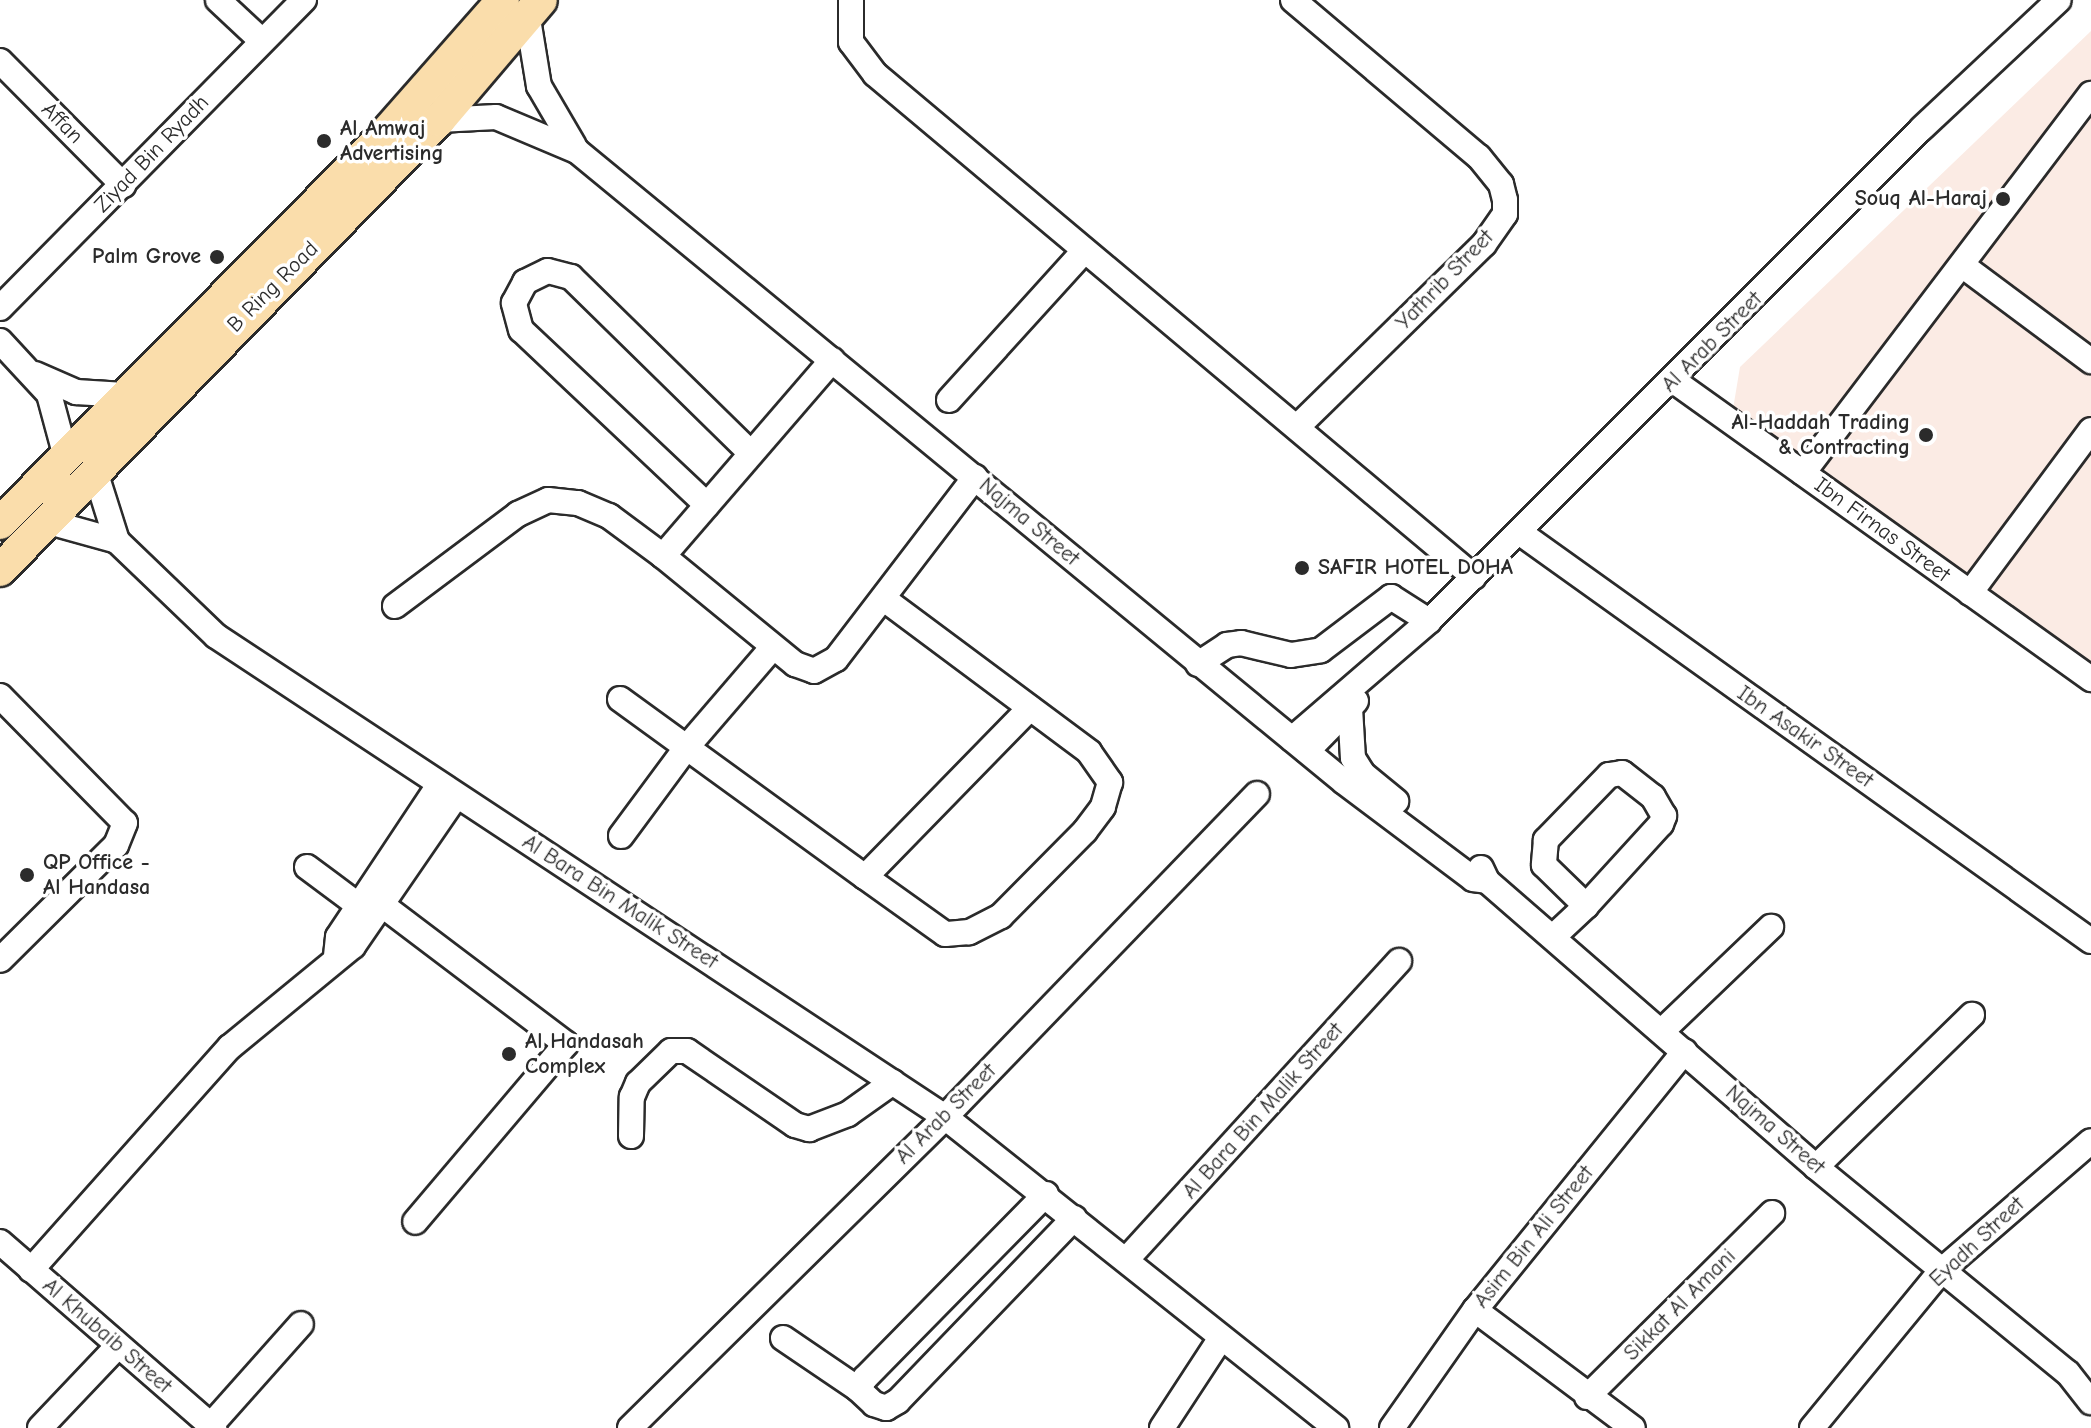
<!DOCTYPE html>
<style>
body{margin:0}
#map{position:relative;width:2091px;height:1428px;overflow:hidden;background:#fff;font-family:"Comic Neue",sans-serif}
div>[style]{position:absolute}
.built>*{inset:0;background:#fbebe4}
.roads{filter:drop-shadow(2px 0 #2b2b2b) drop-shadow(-2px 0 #2b2b2b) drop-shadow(0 2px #2b2b2b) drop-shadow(0 -2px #2b2b2b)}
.minor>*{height:24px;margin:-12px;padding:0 12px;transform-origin:12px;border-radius:12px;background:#fff}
.major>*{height:32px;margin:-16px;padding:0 16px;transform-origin:16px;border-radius:16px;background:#faddab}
.dots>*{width:22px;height:22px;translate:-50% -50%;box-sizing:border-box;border:4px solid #fff;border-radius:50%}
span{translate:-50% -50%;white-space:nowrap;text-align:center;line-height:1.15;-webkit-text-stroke:7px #fff;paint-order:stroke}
.street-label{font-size:22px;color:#2b2b2b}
.poi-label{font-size:22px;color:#2b2b2b;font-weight:700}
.left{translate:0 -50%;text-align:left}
.right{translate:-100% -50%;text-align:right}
</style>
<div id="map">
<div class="built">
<i style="clip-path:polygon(2091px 31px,2091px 666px,1733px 409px,1740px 367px)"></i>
</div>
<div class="roads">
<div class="minor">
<i style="left:218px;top:0;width:60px;rotate:43deg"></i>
<i style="left:851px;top:0;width:42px;rotate:90deg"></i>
<i style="left:851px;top:42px;width:40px;rotate:53deg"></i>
<i style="left:875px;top:74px;width:782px;rotate:40.02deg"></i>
<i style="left:1293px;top:0;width:243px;rotate:40.2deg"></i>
<i style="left:1479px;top:157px;width:35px;rotate:51deg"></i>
<i style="left:1501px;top:184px;width:16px;rotate:76deg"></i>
<i style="left:1505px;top:200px;width:14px;rotate:90deg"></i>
<i style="left:1505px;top:214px;width:37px;rotate:125deg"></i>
<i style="left:1484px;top:244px;width:259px;rotate:135.6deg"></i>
<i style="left:528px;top:19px;width:68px;rotate:80.7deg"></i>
<i style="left:539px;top:86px;width:69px;rotate:59.7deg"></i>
<i style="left:0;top:61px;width:175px;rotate:45.2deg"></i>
<i style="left:439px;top:120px;width:57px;rotate:-3deg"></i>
<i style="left:496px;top:117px;width:88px;rotate:22.8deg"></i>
<i style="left:577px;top:151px;width:993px;rotate:39.44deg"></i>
<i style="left:1344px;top:782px;width:161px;rotate:36.9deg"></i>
<i style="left:1473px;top:879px;width:14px;rotate:8deg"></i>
<i style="left:1962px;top:265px;width:161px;rotate:36.7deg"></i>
<i style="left:0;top:308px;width:433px;rotate:-45.4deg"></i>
<i style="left:0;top:341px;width:72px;rotate:47.2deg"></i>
<i style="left:49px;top:394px;width:65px;rotate:74.9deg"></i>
<i style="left:35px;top:374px;width:45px;rotate:23.7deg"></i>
<i style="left:76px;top:392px;width:49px;rotate:3.5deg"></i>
<i style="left:1674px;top:381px;width:513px;rotate:35.55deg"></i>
<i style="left:949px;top:400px;width:201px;rotate:-47.8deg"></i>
<i style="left:94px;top:468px;width:77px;rotate:72.5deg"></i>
<i style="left:117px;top:541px;width:137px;rotate:43.8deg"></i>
<i style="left:216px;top:636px;width:873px;rotate:33.42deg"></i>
<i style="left:945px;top:1117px;width:500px;rotate:38.5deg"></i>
<i style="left:1803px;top:473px;width:476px;rotate:-52.8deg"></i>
<i style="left:707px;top:505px;width:255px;rotate:-136.7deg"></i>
<i style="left:521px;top:330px;width:28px;rotate:-105deg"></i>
<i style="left:514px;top:303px;width:24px;rotate:-62deg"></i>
<i style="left:525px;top:282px;width:25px;rotate:-26deg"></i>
<i style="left:548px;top:271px;width:24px;rotate:15deg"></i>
<i style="left:571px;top:277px;width:252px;rotate:44.4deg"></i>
<i style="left:45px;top:521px;width:75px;rotate:15.5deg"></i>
<i style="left:1519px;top:532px;width:703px;rotate:35.57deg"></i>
<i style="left:663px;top:556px;width:171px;rotate:39.3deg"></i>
<i style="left:795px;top:664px;width:20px;rotate:20deg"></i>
<i style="left:814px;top:671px;width:25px;rotate:-29deg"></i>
<i style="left:836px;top:659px;width:229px;rotate:-52.6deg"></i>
<i style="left:1970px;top:593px;width:203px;rotate:-53.4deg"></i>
<i style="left:884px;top:599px;width:256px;rotate:36.7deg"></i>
<i style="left:1089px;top:752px;width:37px;rotate:55deg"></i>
<i style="left:1110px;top:782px;width:26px;rotate:106deg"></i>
<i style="left:1103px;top:807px;width:30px;rotate:127deg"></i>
<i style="left:1085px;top:831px;width:120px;rotate:134.7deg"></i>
<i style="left:1001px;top:916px;width:36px;rotate:153deg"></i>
<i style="left:969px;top:932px;width:24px;rotate:175deg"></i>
<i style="left:945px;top:934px;width:98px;rotate:-144.5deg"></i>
<i style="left:865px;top:877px;width:236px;rotate:-45.7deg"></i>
<i style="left:395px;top:606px;width:154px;rotate:-36.8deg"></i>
<i style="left:518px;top:514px;width:33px;rotate:-25deg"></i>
<i style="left:548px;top:500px;width:30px;rotate:6deg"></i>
<i style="left:578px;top:503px;width:34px;rotate:23deg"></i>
<i style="left:609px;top:516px;width:67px;rotate:36.5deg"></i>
<i style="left:663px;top:556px;width:259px;rotate:-49.2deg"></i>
<i style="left:1198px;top:664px;width:35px;rotate:-33deg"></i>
<i style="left:1227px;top:645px;width:14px;rotate:-8deg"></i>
<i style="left:1241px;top:643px;width:51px;rotate:13.5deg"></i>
<i style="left:1291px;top:655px;width:30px;rotate:-9deg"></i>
<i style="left:1321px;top:650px;width:88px;rotate:-37.1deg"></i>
<i style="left:1391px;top:597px;width:45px;rotate:32.3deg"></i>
<i style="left:0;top:696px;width:178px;rotate:45.5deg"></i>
<i style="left:125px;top:823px;width:24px;rotate:112deg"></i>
<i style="left:116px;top:845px;width:163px;rotate:135.2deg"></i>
<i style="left:620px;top:699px;width:303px;rotate:36deg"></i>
<i style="left:1350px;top:708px;width:50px;rotate:86.6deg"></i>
<i style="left:1353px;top:758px;width:19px;rotate:58deg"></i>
<i style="left:1363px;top:774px;width:43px;rotate:39.3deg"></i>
<i style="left:1292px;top:739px;width:181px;rotate:-40.7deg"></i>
<i style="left:1429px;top:621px;width:697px;rotate:-45deg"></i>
<i style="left:1922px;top:128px;width:187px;rotate:-43.1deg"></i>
<i style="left:1307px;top:751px;width:70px;rotate:-45.6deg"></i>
<i style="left:621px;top:836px;width:109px;rotate:-53.5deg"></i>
<i style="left:686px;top:748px;width:133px;rotate:-49.3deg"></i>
<i style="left:307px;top:867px;width:64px;rotate:36.7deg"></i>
<i style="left:1481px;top:868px;width:14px;rotate:65deg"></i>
<i style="left:1487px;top:881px;width:436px;rotate:41deg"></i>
<i style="left:1816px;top:1167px;width:325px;rotate:39.3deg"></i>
<i style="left:2068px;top:1373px;width:37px;rotate:52deg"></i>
<i style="left:381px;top:904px;width:232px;rotate:37.1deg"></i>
<i style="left:566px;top:1044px;width:233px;rotate:130.3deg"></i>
<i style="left:1553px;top:937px;width:45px;rotate:-43.2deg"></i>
<i style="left:1586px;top:906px;width:111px;rotate:-47.6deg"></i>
<i style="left:1661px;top:824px;width:9px;rotate:-69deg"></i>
<i style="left:1664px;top:816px;width:22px;rotate:-120deg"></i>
<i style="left:1653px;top:797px;width:39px;rotate:-142deg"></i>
<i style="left:1622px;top:773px;width:13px;rotate:171deg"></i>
<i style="left:1609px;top:775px;width:91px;rotate:134.1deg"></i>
<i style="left:1546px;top:840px;width:25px;rotate:95deg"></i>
<i style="left:1544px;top:865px;width:59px;rotate:44.3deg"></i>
<i style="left:336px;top:956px;width:19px;rotate:-84deg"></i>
<i style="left:338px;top:937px;width:182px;rotate:-56.4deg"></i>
<i style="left:1662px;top:1031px;width:151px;rotate:-43.7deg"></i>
<i style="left:631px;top:1136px;width:39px;rotate:-89deg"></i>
<i style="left:632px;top:1097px;width:15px;rotate:-67deg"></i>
<i style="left:638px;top:1083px;width:46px;rotate:-44.1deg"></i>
<i style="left:671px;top:1051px;width:16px"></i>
<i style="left:687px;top:1051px;width:131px;rotate:34.4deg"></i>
<i style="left:795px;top:1125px;width:15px;rotate:16deg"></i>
<i style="left:809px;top:1129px;width:42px;rotate:-21deg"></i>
<i style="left:848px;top:1114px;width:55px;rotate:-35.4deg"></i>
<i style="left:1816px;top:1167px;width:218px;rotate:-44.3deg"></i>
<i style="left:1046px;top:1194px;width:258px;rotate:134.5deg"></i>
<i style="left:865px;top:1378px;width:13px;rotate:122deg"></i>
<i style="left:858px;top:1389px;width:22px;rotate:43deg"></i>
<i style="left:874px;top:1404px;width:13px;rotate:18deg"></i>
<i style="left:886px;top:1408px;width:14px;rotate:-30deg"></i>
<i style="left:898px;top:1401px;width:254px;rotate:-46.1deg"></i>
<i style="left:0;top:1242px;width:284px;rotate:41deg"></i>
<i style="left:1126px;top:1260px;width:405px;rotate:-47.6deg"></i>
<i style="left:31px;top:1270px;width:299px;rotate:-48.3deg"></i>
<i style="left:230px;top:1047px;width:159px;rotate:-39.4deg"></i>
<i style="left:353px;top:946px;width:182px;rotate:-55.5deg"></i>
<i style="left:1475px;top:1310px;width:197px;rotate:36.8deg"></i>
<i style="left:783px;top:1338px;width:91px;rotate:34.2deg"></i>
<i style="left:1587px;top:1397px;width:261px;rotate:-44.8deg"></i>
<i style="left:211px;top:1425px;width:135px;rotate:-48.3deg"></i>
<i style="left:40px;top:1428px;width:112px;rotate:-46.5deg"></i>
<i style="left:630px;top:1428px;width:443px;rotate:-44.6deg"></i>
<i style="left:945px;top:1117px;width:449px;rotate:-46deg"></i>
<i style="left:1162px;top:1428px;width:108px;rotate:-56.8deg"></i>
<i style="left:1392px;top:1428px;width:144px;rotate:-54.9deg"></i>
<i style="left:1475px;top:1310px;width:333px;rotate:-51deg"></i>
<i style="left:1812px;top:1428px;width:203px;rotate:-50.6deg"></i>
<i style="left:1941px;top:1271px;width:198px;rotate:-40.9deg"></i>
</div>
<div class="major">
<i style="left:0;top:523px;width:546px;rotate:-45.3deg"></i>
<i style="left:384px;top:135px;width:180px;rotate:-48.6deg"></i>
<i style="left:0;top:570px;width:629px;rotate:-45.71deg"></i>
<i style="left:439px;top:120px;width:157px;rotate:-49.6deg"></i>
</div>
</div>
<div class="dots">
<i style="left:324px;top:141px;background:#2b2b2b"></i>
<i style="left:2003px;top:199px;background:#2b2b2b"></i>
<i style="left:217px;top:257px;background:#2b2b2b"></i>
<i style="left:1926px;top:435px;background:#2b2b2b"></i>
<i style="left:1302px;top:568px;background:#2b2b2b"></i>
<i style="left:27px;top:875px;background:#2b2b2b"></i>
<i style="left:509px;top:1054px;background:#2b2b2b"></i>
</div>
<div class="street-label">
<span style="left:62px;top:123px;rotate:45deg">Affan</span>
<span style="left:152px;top:154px;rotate:-46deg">Ziyad Bin Ryadh</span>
<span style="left:1445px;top:280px;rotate:-46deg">Yathrib Street</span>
<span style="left:273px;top:287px;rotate:-45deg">B Ring Road</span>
<span style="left:1712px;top:342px;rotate:-45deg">Al Arab Street</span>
<span style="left:1029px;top:522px;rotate:40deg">Najma Street</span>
<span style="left:1882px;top:530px;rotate:36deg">Ibn Firnas Street</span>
<span style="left:1805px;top:737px;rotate:35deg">Ibn Asakir Street</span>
<span style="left:620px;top:902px;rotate:33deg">Al Bara Bin Malik Street</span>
<span style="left:1263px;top:1111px;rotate:-48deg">Al Bara Bin Malik Street</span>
<span style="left:946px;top:1114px;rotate:-45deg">Al Arab Street</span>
<span style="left:1775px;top:1130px;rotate:41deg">Najma Street</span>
<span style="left:1534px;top:1237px;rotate:-51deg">Asim Bin Ali Street</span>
<span style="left:1977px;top:1242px;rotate:-43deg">Eyadh Street</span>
<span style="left:1680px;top:1305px;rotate:-45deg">Sikkat Al Amani</span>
<span style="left:107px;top:1336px;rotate:41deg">Al Khubaib Street</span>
</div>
<div class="poi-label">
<span class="left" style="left:340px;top:141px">Al Amwaj<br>Advertising</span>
<span class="right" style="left:1987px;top:199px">Souq Al-Haraj</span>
<span class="right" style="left:201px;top:257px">Palm Grove</span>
<span class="right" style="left:1910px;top:435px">Al-Haddah Trading<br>&amp; Contracting</span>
<span class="left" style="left:1318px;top:568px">SAFIR HOTEL DOHA</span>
<span class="left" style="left:43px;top:875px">QP Office -<br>Al Handasa</span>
<span class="left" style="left:525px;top:1054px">Al Handasah<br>Complex</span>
</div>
</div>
